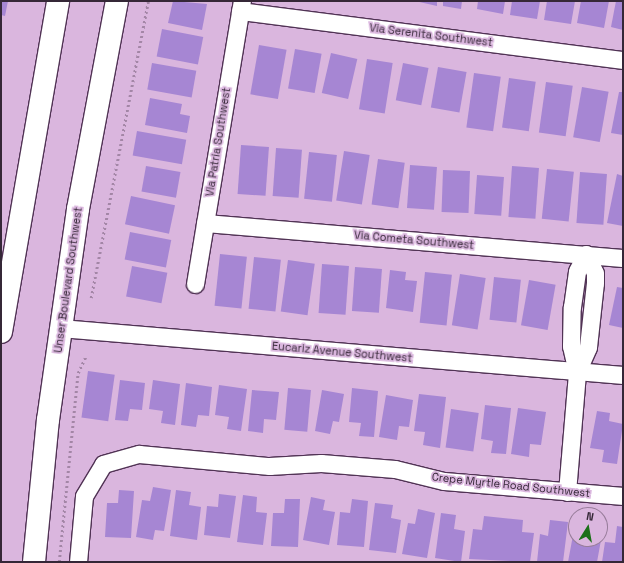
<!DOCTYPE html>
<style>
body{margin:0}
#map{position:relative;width:624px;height:563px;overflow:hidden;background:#dab6de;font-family:"Space Grotesk",sans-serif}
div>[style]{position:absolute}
.building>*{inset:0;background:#a686d3;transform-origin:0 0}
.path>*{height:2.5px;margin-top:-1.25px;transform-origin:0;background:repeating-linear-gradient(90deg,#a386a6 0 2px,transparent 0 5px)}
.roads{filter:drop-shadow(1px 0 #513355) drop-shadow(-1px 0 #513355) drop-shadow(0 1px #513355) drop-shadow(0 -1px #513355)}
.street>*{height:17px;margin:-8.5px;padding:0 8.5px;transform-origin:8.5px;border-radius:8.5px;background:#fff}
.secondary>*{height:22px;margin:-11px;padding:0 11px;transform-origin:11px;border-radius:11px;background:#fff}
span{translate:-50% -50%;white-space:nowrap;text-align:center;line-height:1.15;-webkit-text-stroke:3.5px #dab6de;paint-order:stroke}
.street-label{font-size:11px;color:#352737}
.frame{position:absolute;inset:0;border:2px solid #352737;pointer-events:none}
.north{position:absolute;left:568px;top:507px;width:40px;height:40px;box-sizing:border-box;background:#dab6de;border:1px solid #987d9b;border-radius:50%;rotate:11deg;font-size:11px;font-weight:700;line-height:16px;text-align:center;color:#352737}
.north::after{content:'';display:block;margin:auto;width:14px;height:18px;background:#1c7019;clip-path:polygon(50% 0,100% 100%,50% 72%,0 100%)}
</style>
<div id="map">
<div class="building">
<i style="clip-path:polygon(1px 1px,8px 1px,5px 16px,1px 15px)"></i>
<i style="clip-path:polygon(173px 1px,207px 4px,202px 30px,168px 23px)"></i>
<i style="clip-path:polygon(415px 1px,437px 1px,437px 6px)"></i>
<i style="clip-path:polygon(443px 1px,462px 1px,461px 9px,443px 6px)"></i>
<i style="clip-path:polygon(478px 1px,505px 1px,503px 14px,477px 9px)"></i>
<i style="clip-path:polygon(512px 1px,540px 1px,537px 19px,510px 15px)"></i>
<i style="clip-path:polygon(547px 1px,575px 1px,571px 24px,544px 20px)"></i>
<i style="clip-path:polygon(581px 1px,609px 1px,604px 28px,577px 23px)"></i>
<i style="clip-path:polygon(616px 1px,623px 1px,623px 30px,611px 27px)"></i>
<i style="left:162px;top:29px;width:42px;height:28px;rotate:11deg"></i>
<i style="left:259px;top:45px;width:28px;height:50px;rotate:10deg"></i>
<i style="left:295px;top:49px;width:27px;height:40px;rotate:10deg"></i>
<i style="left:331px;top:53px;width:27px;height:41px;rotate:13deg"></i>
<i style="left:367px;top:59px;width:26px;height:51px;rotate:9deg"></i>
<i style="left:152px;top:63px;width:45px;height:27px;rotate:10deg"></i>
<i style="left:403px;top:63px;width:26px;height:38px;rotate:11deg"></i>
<i style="left:438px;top:67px;width:29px;height:41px;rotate:10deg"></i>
<i style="left:474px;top:73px;width:27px;height:55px;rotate:8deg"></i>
<i style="left:509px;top:78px;width:27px;height:50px;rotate:8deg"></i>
<i style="left:546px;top:82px;width:27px;height:51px;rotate:8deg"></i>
<i style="left:582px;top:87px;width:27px;height:51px;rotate:10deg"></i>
<i style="clip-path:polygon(619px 92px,623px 92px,623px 135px,611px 133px)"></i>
<i style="clip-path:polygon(150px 98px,182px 104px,180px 114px,190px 116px,187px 133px,145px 125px)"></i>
<i style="left:137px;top:131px;width:50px;height:25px;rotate:10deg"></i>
<i style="left:241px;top:145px;width:28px;height:49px;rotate:4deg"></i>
<i style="left:276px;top:148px;width:26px;height:48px;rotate:4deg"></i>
<i style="left:344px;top:151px;width:26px;height:50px;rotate:9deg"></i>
<i style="left:309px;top:152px;width:28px;height:47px;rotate:6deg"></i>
<i style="left:378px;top:159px;width:27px;height:46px;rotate:8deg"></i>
<i style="left:410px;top:165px;width:27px;height:43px;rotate:4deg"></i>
<i style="left:146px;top:166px;width:35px;height:26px;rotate:10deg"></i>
<i style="left:512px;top:166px;width:27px;height:51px;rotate:4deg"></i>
<i style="left:547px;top:169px;width:27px;height:50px;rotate:6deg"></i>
<i style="left:443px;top:170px;width:27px;height:42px;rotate:2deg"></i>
<i style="left:580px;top:172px;width:27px;height:51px;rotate:4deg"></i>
<i style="clip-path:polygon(617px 174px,623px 176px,623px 226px,607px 223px)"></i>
<i style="left:477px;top:175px;width:27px;height:39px;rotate:4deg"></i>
<i style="left:131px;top:196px;width:45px;height:29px;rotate:12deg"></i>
<i style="left:130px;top:232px;width:42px;height:28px;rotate:11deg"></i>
<i style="left:220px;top:254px;width:27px;height:52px;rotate:6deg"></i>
<i style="left:254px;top:257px;width:27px;height:52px;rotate:6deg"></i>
<i style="left:288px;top:260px;width:27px;height:52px;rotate:8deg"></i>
<i style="left:322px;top:264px;width:27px;height:49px;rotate:4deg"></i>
<i style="left:132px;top:266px;width:36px;height:31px;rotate:11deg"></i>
<i style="left:355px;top:267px;width:27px;height:44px;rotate:4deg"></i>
<i style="clip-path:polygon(390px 270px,406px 272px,405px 280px,417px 281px,413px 312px,386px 308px)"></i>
<i style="left:425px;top:272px;width:27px;height:51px;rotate:6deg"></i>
<i style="left:460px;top:274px;width:26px;height:52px;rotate:9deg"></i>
<i style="left:494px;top:277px;width:27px;height:43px;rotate:6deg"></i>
<i style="left:529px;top:280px;width:27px;height:46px;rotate:10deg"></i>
<i style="clip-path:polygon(617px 287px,623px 288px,623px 328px,609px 325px)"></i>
<i style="left:88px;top:371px;width:27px;height:47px;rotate:8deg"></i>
<i style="clip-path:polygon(120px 380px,145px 383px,142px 410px,130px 409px,128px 421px,115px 420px)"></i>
<i style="clip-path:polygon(153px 380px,180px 384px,175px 425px,161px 423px,163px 411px,149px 409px)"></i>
<i style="clip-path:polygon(186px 383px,212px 387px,209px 416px,198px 415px,196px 427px,181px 425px)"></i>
<i style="clip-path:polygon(219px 385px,247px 389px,241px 431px,227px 429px,229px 417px,215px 415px)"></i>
<i style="left:288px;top:388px;width:23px;height:42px;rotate:5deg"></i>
<i style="clip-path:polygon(352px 388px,378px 391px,374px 437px,359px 436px,361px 423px,349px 422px)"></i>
<i style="clip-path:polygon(252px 390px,279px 392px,276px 420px,264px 419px,263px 433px,248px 431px)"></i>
<i style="clip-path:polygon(322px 390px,344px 394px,339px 422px,333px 421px,330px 434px,315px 431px)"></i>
<i style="clip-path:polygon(419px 394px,446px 397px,440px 448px,423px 445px,425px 432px,414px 431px)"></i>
<i style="clip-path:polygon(386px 395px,413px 400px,409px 427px,399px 426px,397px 440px,379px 437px)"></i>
<i style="clip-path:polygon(485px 405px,511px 408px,506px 454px,491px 453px,493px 441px,481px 439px)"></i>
<i style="clip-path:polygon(518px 408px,546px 412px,541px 445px,530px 444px,529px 457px,511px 454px)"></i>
<i style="left:451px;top:409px;width:28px;height:39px;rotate:8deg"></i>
<i style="clip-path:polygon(597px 411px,610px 413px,609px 421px,623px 424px,617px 464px,602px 462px,604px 450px,590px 448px)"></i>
<i style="clip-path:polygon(153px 487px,171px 490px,164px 531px,155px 530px,153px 540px,136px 537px,142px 500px,150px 501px)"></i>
<i style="clip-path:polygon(119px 490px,134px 491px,131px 538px,105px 537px,107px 503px,118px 503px)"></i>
<i style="clip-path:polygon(176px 490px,191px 492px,189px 505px,201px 507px,197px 540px,170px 536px)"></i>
<i style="clip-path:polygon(219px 494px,236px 496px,230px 538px,204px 535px,207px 506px,218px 507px)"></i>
<i style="clip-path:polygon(243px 495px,257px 497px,256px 512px,267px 513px,263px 545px,237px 542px)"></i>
<i style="clip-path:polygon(311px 497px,325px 500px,323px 510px,335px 512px,329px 545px,303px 540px)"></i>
<i style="clip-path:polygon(285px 499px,300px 499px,298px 547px,271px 546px,273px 513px,284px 513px)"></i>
<i style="clip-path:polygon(352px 499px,368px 501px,364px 547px,337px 545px,340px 512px,350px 513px)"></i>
<i style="clip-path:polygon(375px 503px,393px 505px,391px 518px,401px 520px,396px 553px,369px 550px)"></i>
<i style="clip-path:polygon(418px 509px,435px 513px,427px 558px,402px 554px,408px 523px,415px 524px)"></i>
<i style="clip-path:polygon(441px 513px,456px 515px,454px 529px,465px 531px,461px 562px,435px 558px)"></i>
<i style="clip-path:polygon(484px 516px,523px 520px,522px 532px,534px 533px,530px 562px,469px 559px,473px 529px,482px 530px)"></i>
<i style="clip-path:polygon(576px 519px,576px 539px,601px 540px,597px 562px,568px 562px)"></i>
<i style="clip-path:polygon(550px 520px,568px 522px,563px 562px,537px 562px,540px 534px,548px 536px)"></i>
<i style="clip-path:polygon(617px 526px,623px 527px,623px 562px,602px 562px,605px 542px,615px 543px)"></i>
</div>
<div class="path">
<i style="left:91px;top:298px;width:302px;rotate:-79.1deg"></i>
<i style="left:59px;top:562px;width:190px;rotate:-84.3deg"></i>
<i style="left:78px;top:373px;width:19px;rotate:-65deg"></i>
</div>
<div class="roads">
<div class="street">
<i style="left:240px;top:11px;width:386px;rotate:7.3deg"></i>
<i style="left:205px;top:223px;width:419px;rotate:4.8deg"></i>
<i style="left:195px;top:284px;width:287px;rotate:-80.6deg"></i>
<i style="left:60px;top:328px;width:565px;rotate:4.77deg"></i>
<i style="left:577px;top:372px;width:27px;rotate:-66deg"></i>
<i style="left:588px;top:347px;width:64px;rotate:-83.8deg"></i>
<i style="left:595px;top:283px;width:10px;rotate:-90deg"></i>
<i style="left:595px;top:273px;width:21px;rotate:-115deg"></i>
<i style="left:567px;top:492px;width:120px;rotate:-85.2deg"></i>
<i style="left:577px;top:372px;width:27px;rotate:-103deg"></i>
<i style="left:571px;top:346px;width:39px;rotate:-89deg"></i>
<i style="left:572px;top:307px;width:36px;rotate:-82deg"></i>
<i style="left:577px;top:271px;width:19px;rotate:-62deg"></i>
<i style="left:78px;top:562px;width:66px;rotate:-84.8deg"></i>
<i style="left:84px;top:496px;width:37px;rotate:-59deg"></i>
<i style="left:103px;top:464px;width:37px;rotate:-16deg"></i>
<i style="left:139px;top:454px;width:131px;rotate:5.3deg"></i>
<i style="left:269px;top:466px;width:52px;rotate:-3.3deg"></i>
<i style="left:321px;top:463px;width:74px;rotate:4.6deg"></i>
<i style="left:395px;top:469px;width:50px;rotate:13.8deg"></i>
<i style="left:444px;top:481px;width:180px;rotate:4.8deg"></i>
</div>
<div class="secondary">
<i style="left:1px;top:332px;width:336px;rotate:-80.2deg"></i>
<i style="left:34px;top:562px;width:143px;rotate:-84.4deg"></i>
<i style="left:48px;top:420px;width:213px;rotate:-81.9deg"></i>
<i style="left:78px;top:209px;width:212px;rotate:-79.4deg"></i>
</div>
</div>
<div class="street-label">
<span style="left:431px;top:35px;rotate:7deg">Via Serenita Southwest</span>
<span style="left:218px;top:142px;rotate:-81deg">Via Patria Southwest</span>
<span style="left:414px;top:240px;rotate:5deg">Via Cometa Southwest</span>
<span style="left:68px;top:280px;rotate:-82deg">Unser Boulevard Southwest</span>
<span style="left:342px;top:352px;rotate:5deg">Eucariz Avenue Southwest</span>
<span style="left:511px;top:485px;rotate:6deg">Crepe Myrtle Road Southwest</span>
</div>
<div class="frame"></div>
<div class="north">N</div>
</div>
